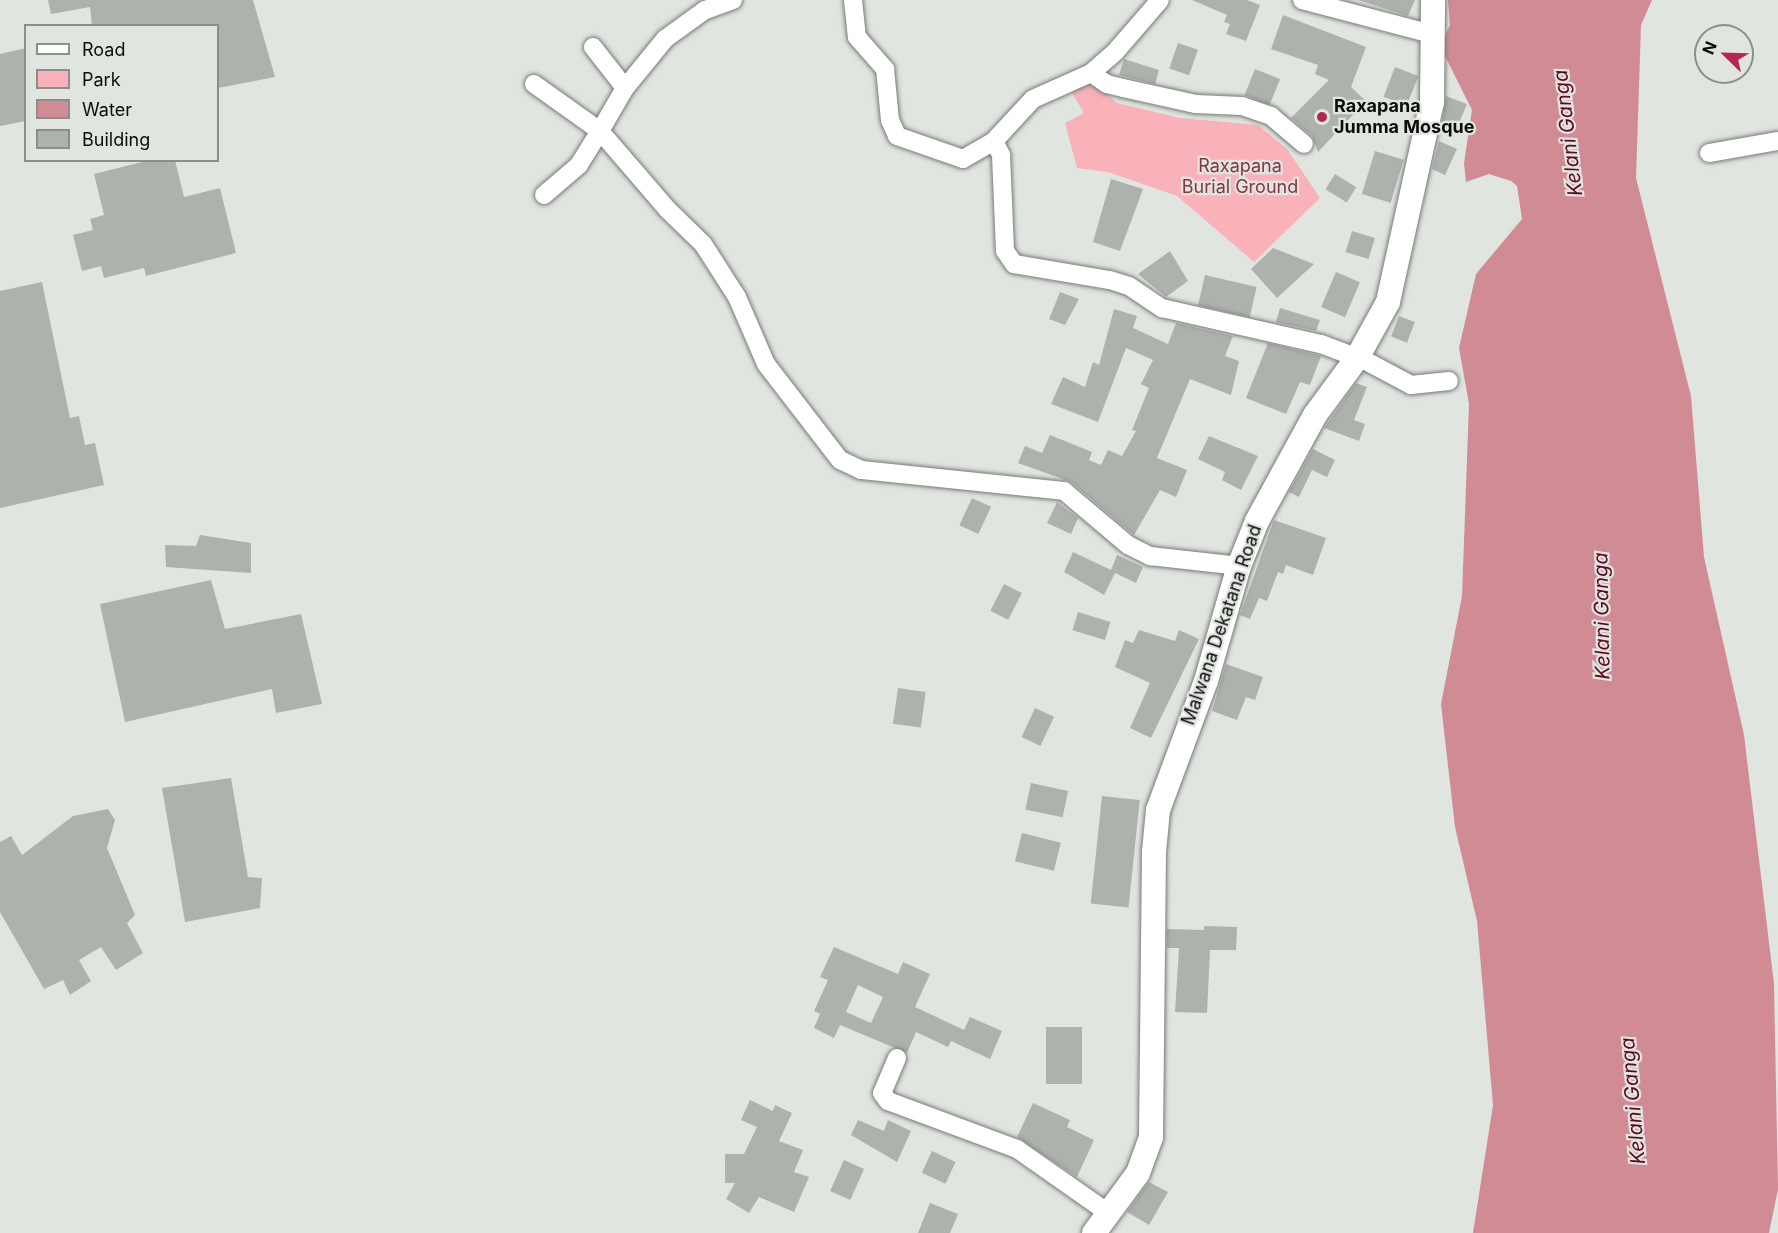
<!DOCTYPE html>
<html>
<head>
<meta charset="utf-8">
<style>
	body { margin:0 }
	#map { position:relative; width:1778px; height:1233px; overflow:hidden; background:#e1e5e0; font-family:Inter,sans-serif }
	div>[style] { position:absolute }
	.green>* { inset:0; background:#fab2ba }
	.water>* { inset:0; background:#d08b94 }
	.building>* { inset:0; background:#aeb2ad; transform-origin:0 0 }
	.roads { filter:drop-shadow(0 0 2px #777b77) drop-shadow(0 0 2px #777b77) }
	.street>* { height:18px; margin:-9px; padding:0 9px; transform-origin:9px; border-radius:9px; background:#fff }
	.secondary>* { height:24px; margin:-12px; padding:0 12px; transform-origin:12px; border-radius:12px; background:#fff }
	.dots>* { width:16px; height:16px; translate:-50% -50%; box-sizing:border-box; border:3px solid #e1e5e0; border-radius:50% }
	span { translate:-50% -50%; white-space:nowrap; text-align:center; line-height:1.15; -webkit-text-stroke:4.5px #e1e5e0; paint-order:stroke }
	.poi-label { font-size:18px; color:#0b0d0b; font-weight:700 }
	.left { translate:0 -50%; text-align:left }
	.park-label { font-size:18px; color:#873343 }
	.street-label { font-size:18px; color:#0b0d0b }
	.water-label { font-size:20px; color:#5d0921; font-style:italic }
	.legend { position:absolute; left:24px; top:24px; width:195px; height:138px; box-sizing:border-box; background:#e1e5e0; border:2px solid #8b8f8b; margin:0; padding:8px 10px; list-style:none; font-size:18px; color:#0b0d0b }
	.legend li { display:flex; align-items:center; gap:12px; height:30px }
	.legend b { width:30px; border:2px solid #8b8f8b }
	.north { position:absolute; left:1694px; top:24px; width:60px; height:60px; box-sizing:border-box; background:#e1e5e0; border:2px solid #8b8f8b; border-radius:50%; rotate:293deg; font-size:16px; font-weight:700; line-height:24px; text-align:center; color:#0b0d0b }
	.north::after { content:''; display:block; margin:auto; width:21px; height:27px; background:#b7264c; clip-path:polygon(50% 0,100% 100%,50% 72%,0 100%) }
</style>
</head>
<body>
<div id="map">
	<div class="green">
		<div style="clip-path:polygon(1094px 82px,1117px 103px,1180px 118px,1258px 125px,1287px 149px,1320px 198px,1254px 262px,1177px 196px,1108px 172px,1077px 168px,1065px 123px,1084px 113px,1071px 91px)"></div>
	</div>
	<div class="water">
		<div style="clip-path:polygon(1448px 0,1652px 0,1641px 25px,1636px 178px,1691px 396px,1704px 557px,1744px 735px,1774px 984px,1778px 1189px,1769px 1233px,1473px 1233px,1493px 1105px,1477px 921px,1455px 827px,1441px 704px,1462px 596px,1469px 404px,1459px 348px,1476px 274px,1522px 219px,1517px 186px,1511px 181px,1489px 174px,1466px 182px,1464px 163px,1472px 110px,1440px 46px,1450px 25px)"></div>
	</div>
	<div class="building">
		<div style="clip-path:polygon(48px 0,253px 0,275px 77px,218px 88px,218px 26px,92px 26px,90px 7px,51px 14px)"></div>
		<div style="clip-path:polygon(1192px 0,1247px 0,1260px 5px,1246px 41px,1226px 34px,1230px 24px,1224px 22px,1227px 15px)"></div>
		<div style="clip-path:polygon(1358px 0,1415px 0,1408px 16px)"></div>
		<div style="clip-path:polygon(1283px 15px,1366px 47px,1351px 87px,1366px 101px,1318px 152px,1312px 136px,1291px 118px,1329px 80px,1315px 74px,1318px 65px,1271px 49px)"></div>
		<div style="left:1178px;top:43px;width:21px;height:27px;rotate:19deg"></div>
		<div style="clip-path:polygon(26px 48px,26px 121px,0 126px,0 54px)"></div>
		<div style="clip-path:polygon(1124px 59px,1159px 70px,1155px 84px,1119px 75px)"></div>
		<div style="left:1395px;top:67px;width:25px;height:32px;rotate:21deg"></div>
		<div style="left:1255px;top:69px;width:27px;height:28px;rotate:22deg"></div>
		<div style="clip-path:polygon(1446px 96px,1467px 104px,1457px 128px,1442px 122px)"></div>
		<div style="clip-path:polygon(1439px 141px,1457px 149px,1445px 175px,1432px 169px)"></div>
		<div style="left:1375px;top:151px;width:30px;height:45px;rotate:17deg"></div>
		<div style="clip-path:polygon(150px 160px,175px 160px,184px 197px,220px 188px,236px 253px,146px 276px,144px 268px,104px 278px,101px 266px,82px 271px,73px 235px,93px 230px,90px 219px,104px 215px,94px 174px)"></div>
		<div style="left:1335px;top:174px;width:25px;height:18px;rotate:32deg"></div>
		<div style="clip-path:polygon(1111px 179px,1143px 189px,1120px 251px,1093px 242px)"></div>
		<div style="left:1352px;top:231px;width:24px;height:22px;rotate:17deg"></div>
		<div style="clip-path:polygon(1273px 248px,1314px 264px,1277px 298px,1251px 269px)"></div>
		<div style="clip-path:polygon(1170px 251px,1188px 281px,1166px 297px,1138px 274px)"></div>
		<div style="left:1336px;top:272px;width:26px;height:38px;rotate:23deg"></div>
		<div style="left:1205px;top:275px;width:53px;height:31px;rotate:13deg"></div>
		<div style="clip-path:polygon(42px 282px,70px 418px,79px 416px,85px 445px,95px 443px,104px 485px,0 508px,0 291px)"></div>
		<div style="clip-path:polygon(1060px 292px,1079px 299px,1065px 325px,1049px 319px)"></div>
		<div style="clip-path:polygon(1280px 308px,1320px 320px,1316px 331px,1276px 322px)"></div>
		<div style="clip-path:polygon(1114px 309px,1137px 316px,1133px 328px,1168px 344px,1176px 323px,1233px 336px,1225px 356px,1239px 361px,1231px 395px,1190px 379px,1157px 458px,1187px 470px,1176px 497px,1160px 490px,1134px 535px,1071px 482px,1018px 463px,1025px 446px,1042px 453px,1050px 435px,1092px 452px,1089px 460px,1101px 465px,1108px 450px,1122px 456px,1136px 431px,1132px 430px,1149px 388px,1141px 384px,1153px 360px,1126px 348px,1098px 422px,1051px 404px,1063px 377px,1085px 387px,1093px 362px,1099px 365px)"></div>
		<div style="left:1399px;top:316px;width:17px;height:22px;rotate:21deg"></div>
		<div style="clip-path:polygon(1268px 343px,1321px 356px,1310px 385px,1300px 382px,1286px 414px,1246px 398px)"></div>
		<div style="clip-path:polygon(1356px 383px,1367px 387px,1354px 420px,1365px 424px,1359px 441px,1324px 428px)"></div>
		<div style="clip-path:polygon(1209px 436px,1258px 456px,1241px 490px,1222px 480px,1225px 472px,1198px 459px)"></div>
		<div style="clip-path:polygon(1313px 449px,1335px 460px,1327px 477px,1312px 470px,1299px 497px,1289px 492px)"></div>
		<div style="left:972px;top:498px;width:21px;height:30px;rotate:25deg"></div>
		<div style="clip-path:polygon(1057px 502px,1078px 518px,1071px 534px,1047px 523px)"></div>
		<div style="clip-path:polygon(1274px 520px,1326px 538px,1313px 575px,1286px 565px,1283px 574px,1278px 572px,1267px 601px,1259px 598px,1250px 619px,1240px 615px)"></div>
		<div style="clip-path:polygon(200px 535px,251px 543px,251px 573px,166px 567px,165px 545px,196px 546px)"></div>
		<div style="clip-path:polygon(1073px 552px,1111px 570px,1117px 555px,1143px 567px,1136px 583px,1115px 573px,1104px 595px,1064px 572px)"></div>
		<div style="clip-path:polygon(211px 580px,225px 629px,301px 614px,322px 704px,276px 713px,272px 689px,125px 722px,100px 604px)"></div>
		<div style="left:1004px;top:584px;width:20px;height:30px;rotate:27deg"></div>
		<div style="left:1078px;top:612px;width:34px;height:19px;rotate:17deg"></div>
		<div style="clip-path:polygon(1139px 630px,1175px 641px,1179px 630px,1199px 639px,1151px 738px,1130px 728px,1150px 683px,1115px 667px,1125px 640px,1133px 643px)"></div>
		<div style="clip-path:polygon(1226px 664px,1263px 677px,1255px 700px,1246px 697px,1237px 720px,1212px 711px)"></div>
		<div style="left:898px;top:688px;width:28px;height:36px;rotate:8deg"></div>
		<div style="left:1035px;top:708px;width:21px;height:32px;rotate:25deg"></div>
		<div style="clip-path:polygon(231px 778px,248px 877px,262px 878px,260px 908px,185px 922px,162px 788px)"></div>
		<div style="left:1031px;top:783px;width:38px;height:27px;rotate:12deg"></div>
		<div style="left:1102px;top:796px;width:38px;height:108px;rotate:6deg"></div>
		<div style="clip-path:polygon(108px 809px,115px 820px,107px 848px,135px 915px,127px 923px,143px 953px,116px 970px,101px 947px,79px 960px,91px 981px,70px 995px,63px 980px,44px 989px,0 912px,0 842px,11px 836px,22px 855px,73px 816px)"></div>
		<div style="left:1022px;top:833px;width:40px;height:29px;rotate:14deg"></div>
		<div style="clip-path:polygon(1204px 926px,1237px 927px,1236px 950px,1210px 950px,1207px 1013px,1175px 1012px,1179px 948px,1167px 948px,1167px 929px,1204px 930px)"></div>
		<div style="clip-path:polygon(evenodd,834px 947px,898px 974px,903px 962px,930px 974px,915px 1007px,964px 1030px,970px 1017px,1002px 1031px,990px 1059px,951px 1041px,948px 1047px,916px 1032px,907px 1053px,840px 1025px,834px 1038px,814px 1028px,820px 1014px,814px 1011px,828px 980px,820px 977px,834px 947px,858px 985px,883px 997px,871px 1023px,846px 1012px,858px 985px)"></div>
		<div style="left:1082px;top:1027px;width:57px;height:36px;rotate:90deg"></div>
		<div style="clip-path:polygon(750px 1100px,773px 1111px,775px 1105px,792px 1113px,779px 1141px,803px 1150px,794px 1172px,809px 1177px,794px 1212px,759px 1197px,749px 1213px,726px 1199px,735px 1183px,725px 1183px,725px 1154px,744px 1154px,757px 1127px,741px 1120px)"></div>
		<div style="clip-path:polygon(1033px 1103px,1070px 1120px,1067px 1127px,1094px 1140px,1077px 1177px,1017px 1137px)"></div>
		<div style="clip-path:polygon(858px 1120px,884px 1131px,888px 1120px,911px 1131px,897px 1162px,851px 1135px)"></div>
		<div style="left:932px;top:1151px;width:26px;height:24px;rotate:25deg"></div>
		<div style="left:844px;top:1160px;width:22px;height:34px;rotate:24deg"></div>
		<div style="clip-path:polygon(1149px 1182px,1168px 1192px,1149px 1225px,1127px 1212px)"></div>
		<div style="clip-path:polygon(930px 1203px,958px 1214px,950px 1233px,918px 1233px)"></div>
	</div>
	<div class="roads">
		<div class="street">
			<div style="left:733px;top:0;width:30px;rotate:160deg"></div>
			<div style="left:705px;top:10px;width:49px;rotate:144.1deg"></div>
			<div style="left:665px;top:39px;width:63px;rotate:129.2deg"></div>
			<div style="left:625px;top:88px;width:50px;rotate:120.2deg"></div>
			<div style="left:600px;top:131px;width:103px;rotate:49.3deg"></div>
			<div style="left:667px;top:209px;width:50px;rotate:44.2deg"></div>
			<div style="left:703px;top:244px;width:63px;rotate:57.3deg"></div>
			<div style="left:737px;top:297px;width:73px;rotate:66.6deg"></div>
			<div style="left:766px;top:364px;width:121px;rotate:52.4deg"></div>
			<div style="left:840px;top:460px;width:23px;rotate:25deg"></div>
			<div style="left:861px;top:470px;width:204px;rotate:5.9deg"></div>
			<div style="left:1064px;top:491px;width:84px;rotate:40.2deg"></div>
			<div style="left:1128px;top:545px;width:25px;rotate:27deg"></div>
			<div style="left:1150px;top:556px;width:90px;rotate:6.4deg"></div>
			<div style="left:853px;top:0;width:37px;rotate:84deg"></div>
			<div style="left:857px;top:37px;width:43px;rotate:48.8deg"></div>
			<div style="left:885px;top:69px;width:51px;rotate:84.4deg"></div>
			<div style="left:890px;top:120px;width:17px;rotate:66deg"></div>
			<div style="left:897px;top:136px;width:70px;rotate:19.2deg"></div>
			<div style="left:963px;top:159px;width:36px;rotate:-30deg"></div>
			<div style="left:994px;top:141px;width:57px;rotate:-47.1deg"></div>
			<div style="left:1033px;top:99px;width:64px;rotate:-24.1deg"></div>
			<div style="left:1091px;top:73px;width:33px;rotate:-41deg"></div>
			<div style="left:1116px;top:51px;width:67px;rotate:-49.2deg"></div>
			<div style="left:1302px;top:0;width:134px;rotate:14.7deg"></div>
			<div style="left:593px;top:47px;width:52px;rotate:52deg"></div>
			<div style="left:1091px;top:73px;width:19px;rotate:35deg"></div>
			<div style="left:1107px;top:84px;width:16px;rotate:14deg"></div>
			<div style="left:1123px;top:88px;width:75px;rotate:12.4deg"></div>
			<div style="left:1196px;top:104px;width:46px;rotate:2.5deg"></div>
			<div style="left:1242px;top:106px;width:31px;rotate:19deg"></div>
			<div style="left:1271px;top:116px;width:43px;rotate:40.3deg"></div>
			<div style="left:534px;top:84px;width:81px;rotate:35.5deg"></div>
			<div style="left:600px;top:131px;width:40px;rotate:122deg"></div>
			<div style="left:579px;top:165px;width:46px;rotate:139.4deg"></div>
			<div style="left:994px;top:141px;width:16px;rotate:63deg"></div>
			<div style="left:1001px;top:155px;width:96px;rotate:87.6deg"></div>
			<div style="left:1005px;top:251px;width:16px;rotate:55deg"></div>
			<div style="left:1014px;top:264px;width:97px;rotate:9.5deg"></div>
			<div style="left:1110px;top:280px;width:20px;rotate:18deg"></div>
			<div style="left:1129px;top:286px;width:40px;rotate:34deg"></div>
			<div style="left:1162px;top:308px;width:163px;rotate:12.8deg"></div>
			<div style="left:1321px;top:344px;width:48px;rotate:20.7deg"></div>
			<div style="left:1366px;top:361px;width:51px;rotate:28.1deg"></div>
			<div style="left:1411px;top:385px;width:38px;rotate:-6deg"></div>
			<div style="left:1709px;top:153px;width:70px;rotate:-9.9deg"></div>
			<div style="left:897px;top:1058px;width:38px;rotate:113deg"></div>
			<div style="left:882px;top:1093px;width:10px;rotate:53deg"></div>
			<div style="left:888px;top:1101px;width:138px;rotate:20.4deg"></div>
			<div style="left:1017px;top:1149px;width:110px;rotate:35deg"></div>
		</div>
		<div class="secondary">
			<div style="left:1094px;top:1233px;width:74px;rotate:-53.7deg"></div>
			<div style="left:1138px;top:1173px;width:38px;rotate:-70deg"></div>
			<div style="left:1151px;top:1137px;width:285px;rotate:-89.4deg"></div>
			<div style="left:1154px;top:852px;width:42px;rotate:-84.6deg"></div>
			<div style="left:1158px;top:810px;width:138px;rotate:-69.6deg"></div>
			<div style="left:1206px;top:681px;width:120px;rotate:-74deg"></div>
			<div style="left:1239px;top:566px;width:48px;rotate:-68.2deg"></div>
			<div style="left:1257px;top:521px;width:121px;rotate:-61.3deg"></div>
			<div style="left:1315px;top:415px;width:71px;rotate:-53.6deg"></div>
			<div style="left:1357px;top:358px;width:64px;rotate:-61deg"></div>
			<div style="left:1388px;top:302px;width:205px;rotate:-77.6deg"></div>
			<div style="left:1432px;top:102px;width:102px;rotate:-89.4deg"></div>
		</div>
	</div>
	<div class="dots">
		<div style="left:1322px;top:117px;background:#b7264c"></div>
	</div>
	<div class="poi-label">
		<span class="left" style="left:1334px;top:117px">Raxapana<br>Jumma Mosque</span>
	</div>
	<div class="park-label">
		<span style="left:1240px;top:177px">Raxapana<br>Burial Ground</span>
	</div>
	<div class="street-label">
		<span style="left:1222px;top:625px;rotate:-71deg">Malwana Dekatana Road</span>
	</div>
	<div class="water-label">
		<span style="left:1568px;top:133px;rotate:-97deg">Kelani Ganga</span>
		<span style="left:1602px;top:616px;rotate:-91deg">Kelani Ganga</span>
		<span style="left:1633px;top:1101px;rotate:-95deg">Kelani Ganga</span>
	</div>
	<ul class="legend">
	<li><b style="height:8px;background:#fff"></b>Road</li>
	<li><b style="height:16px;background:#fab2ba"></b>Park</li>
	<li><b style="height:16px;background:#d08b94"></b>Water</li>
	<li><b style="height:16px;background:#aeb2ad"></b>Building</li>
	</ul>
	<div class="north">N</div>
</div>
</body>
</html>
